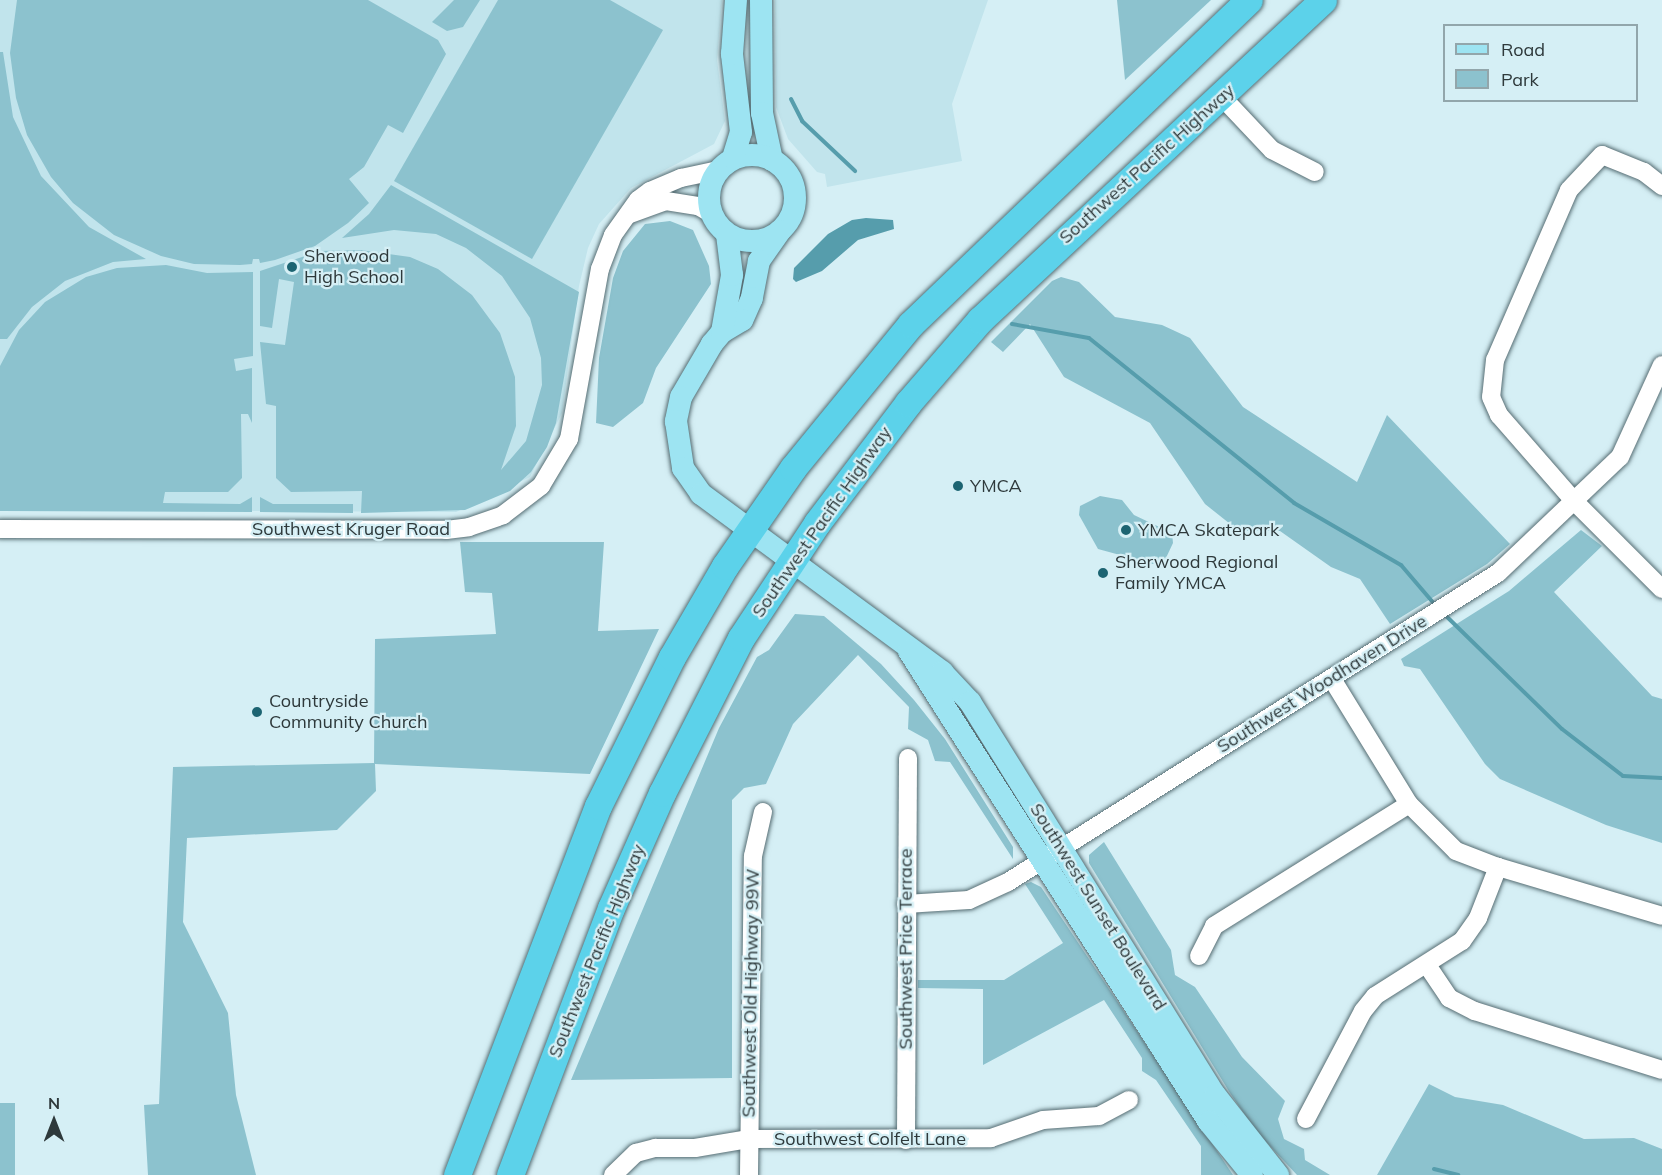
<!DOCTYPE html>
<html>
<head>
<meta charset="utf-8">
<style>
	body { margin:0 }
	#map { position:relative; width:1662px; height:1175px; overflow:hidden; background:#d5eff5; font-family:Mulish,sans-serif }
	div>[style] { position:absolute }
	.built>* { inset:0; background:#c1e4ec }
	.green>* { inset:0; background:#8cc2ce; transform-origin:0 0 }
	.water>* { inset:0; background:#569dac }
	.stream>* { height:4px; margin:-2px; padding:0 2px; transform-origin:2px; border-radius:2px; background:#569dac }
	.roads { filter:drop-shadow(0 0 2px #566d73) drop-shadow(0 0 2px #566d73) }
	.minor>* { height:18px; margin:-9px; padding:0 9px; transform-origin:9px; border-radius:9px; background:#fff }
	.major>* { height:22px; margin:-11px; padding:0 11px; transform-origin:11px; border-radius:11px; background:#9de4f2 }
	.major>.ring { margin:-11px; padding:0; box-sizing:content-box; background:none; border:22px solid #9de4f2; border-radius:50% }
	.highway>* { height:27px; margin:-13.5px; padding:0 13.5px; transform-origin:13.5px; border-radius:13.5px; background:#5cd2ea }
	.dots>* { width:16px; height:16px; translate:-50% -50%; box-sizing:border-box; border:3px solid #d5eff5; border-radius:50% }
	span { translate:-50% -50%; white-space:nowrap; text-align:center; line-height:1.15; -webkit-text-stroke:4.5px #d5eff5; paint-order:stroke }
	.street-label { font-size:18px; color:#2e393b }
	.poi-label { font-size:18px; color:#2e393b }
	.left { translate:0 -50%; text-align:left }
	.legend { position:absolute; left:1443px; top:24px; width:195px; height:78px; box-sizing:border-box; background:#d5eff5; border:2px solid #92a6ab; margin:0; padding:8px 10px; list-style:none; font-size:18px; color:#2e393b }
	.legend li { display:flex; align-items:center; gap:12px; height:30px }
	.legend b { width:30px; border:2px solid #92a6ab }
	.north { position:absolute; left:24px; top:1091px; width:60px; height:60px; -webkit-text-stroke:4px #d5eff5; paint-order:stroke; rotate:0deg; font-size:16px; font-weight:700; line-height:24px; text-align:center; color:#2e393b }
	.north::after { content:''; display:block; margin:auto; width:21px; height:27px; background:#2e393b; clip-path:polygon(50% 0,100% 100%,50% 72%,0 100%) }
</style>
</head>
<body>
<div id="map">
	<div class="built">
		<div style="clip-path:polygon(0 0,722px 0,717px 60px,725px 121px,714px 144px,631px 188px,599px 224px,588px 248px,579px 286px,562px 413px,530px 477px,456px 512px,0 510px)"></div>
		<div style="clip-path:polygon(775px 0,988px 0,952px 104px,962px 161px,827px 187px,825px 174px,817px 172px,788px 139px,776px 107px)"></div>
	</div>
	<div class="green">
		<div style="clip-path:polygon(17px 0,368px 0,438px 40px,446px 54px,403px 133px,388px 125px,364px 167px,349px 179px,369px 203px,348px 223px,315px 246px,275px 260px,260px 263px,259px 259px,253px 259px,252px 264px,240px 265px,194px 264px,161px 256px,114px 235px,73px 203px,51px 177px,27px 135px,16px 98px,10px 53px)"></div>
		<div style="clip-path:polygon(454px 0,480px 0,463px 27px,447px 31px,432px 22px)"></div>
		<div style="clip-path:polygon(498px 0,610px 0,663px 30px,532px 259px,394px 181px)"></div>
		<div style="clip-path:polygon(1117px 0,1211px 0,1125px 80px)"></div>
		<div style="clip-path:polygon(0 52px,3px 52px,13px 117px,41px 176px,89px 227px,146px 259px,113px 262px,65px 281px,32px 307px,7px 339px,0 339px)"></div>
		<div style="clip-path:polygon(391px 185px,579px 292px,556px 423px,547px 447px,531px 472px,510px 491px,465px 510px,361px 513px,362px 491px,291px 492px,276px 478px,276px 406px,266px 404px,260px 342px,285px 345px,294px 282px,279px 279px,272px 328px,260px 326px,260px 271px,320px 251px,360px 250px,410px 257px,438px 269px,472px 295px,500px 333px,515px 377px,516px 426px,501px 470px,526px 441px,542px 385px,541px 358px,530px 318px,502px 276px,466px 248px,436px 234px,394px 230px,342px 238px,369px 214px)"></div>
		<div style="clip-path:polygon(670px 221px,693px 230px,709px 266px,711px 284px,656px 368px,643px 403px,613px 427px,596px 423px,599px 358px,613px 278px,623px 251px,645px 224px)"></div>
		<div style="clip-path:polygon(166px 265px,207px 273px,253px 272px,253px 356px,234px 359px,236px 371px,252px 368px,252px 423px,248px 414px,241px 414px,242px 478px,228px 492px,165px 492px,163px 503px,240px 504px,252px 497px,252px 512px,0 511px,0 366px,19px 330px,45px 302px,86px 277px,117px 268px)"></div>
		<div style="clip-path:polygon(1061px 277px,1079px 282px,1115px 317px,1162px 325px,1190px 338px,1243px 407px,1357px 482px,1387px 415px,1510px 544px,1487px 564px,1390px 624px,1360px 579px,1331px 567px,1280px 531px,1239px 531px,1205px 504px,1150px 423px,1064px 377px,1030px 324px,1003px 352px,991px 342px,1052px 281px)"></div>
		<div style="clip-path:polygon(1100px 496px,1122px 500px,1134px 515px,1172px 533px,1173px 543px,1165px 560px,1153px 564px,1098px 549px,1079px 515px,1080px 506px)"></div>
		<div style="clip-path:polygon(260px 497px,273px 504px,353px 504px,353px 513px,260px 512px)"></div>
		<div style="clip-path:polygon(1581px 530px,1602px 546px,1554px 592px,1652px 696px,1662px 699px,1662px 843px,1606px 825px,1500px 779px,1485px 764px,1420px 669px,1404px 666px,1401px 659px,1509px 591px)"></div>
		<div style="clip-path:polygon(460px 542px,604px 542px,598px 631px,659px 629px,590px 774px,375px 764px,376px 791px,337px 830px,187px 838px,183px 922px,228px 1013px,236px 1095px,256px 1175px,148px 1175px,144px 1105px,159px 1104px,173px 767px,374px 763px,375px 639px,496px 634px,492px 593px,465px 592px)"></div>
		<div style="clip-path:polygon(795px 614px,824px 616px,881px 664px,914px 700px,945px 739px,1013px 847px,1013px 859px,950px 762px,935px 761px,928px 740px,908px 729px,909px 707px,858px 655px,793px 724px,766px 784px,744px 788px,732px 800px,732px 1078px,571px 1080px,719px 728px,757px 657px,769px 650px)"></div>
		<div style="clip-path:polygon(1104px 842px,1171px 950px,1175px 975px,1195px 987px,1242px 1057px,1285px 1101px,1278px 1119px,1284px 1139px,1304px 1149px,1305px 1160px,1330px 1175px,1297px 1175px,1256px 1131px,1230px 1093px,1089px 863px,1089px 855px)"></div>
		<div style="clip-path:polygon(1031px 882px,1041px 887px,1233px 1175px,1201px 1175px,1201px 1146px,1156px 1080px,1142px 1071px,1142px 1058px,1104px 1000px,983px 1065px,983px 989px,918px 988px,918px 980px,1004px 980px,1063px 943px,1025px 884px)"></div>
		<div style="clip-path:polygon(1429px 1084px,1455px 1097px,1503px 1105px,1584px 1139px,1634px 1138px,1662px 1149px,1662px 1175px,1377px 1175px)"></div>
		<div style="left:0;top:1103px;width:15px;height:72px"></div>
	</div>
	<div class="water">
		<div style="clip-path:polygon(866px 218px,893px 220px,894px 229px,858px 240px,822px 271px,796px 282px,793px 279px,794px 268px,828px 234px,852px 220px)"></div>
	</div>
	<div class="stream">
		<div style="left:791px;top:99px;width:25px;rotate:63deg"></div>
		<div style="left:802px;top:121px;width:73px;rotate:43.3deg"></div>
		<div style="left:1012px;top:324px;width:78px;rotate:10.3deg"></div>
		<div style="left:1089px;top:338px;width:263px;rotate:38.8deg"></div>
		<div style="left:1294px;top:503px;width:124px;rotate:30.1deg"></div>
		<div style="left:1401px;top:565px;width:54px;rotate:49.5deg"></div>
		<div style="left:1443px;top:613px;width:166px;rotate:44.3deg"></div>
		<div style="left:1562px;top:729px;width:77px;rotate:37.6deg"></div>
		<div style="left:1623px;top:776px;width:39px;rotate:3deg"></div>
		<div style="left:1434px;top:1169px;width:25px;rotate:14deg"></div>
	</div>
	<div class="roads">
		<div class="minor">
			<div style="left:1222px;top:97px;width:73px;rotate:46.7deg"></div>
			<div style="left:1272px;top:150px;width:48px;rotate:27.1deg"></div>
			<div style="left:1662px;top:186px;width:23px;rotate:-142deg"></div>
			<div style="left:1644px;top:172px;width:45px;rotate:-158deg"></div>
			<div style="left:1602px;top:155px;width:48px;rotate:133.3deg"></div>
			<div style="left:1569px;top:190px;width:185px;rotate:113.5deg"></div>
			<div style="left:1495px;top:360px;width:37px;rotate:96deg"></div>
			<div style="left:1491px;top:397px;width:20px;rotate:66deg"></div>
			<div style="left:1499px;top:415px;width:116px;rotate:48.9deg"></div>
			<div style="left:1575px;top:502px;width:123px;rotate:45deg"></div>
			<div style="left:630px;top:214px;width:38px;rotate:-20deg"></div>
			<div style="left:666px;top:201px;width:32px;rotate:9deg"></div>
			<div style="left:698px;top:206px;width:14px;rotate:30deg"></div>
			<div style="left:0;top:529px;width:446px;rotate:0.1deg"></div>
			<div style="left:446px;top:530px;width:23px;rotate:-7deg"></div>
			<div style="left:469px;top:527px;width:36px;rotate:-19deg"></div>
			<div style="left:503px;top:515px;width:48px;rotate:-37.3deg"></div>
			<div style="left:541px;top:486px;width:55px;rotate:-59.2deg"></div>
			<div style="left:569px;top:439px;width:173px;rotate:-79.7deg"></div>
			<div style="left:600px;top:269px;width:36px;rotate:-69deg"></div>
			<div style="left:613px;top:235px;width:43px;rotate:-54.5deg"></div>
			<div style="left:638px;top:200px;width:15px;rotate:-37deg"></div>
			<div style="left:650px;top:191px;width:34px;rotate:-23deg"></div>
			<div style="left:681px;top:178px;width:38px;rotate:-12deg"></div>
			<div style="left:1332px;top:679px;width:147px;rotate:58.4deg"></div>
			<div style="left:1409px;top:804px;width:66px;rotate:45deg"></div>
			<div style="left:1456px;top:851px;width:45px;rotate:20.9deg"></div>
			<div style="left:1498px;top:867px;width:171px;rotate:16.6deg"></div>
			<div style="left:906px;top:904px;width:63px;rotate:-3.6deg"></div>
			<div style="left:969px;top:900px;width:43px;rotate:-24.8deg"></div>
			<div style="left:1008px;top:882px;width:579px;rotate:-32.24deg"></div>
			<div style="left:1498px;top:573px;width:168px;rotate:-43.6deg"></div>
			<div style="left:1620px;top:457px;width:101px;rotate:-65.5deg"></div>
			<div style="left:1199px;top:956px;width:34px;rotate:-63deg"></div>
			<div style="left:1214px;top:926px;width:230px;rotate:-32deg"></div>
			<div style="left:1427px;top:965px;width:40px;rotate:56deg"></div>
			<div style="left:1449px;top:998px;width:29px;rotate:27deg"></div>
			<div style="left:1475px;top:1011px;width:196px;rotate:17.5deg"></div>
			<div style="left:1306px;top:1119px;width:122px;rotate:-62.2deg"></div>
			<div style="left:1363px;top:1011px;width:19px;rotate:-51deg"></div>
			<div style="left:1375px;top:996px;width:103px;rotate:-32.3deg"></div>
			<div style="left:1462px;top:941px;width:28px;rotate:-55deg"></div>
			<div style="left:1478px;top:918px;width:55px;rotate:-68.6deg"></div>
			<div style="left:906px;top:1140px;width:382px;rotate:-89.7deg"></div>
			<div style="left:613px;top:1175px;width:32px;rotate:-44deg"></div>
			<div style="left:636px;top:1153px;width:20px;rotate:-15deg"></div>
			<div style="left:655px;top:1148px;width:40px"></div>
			<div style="left:695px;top:1148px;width:55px;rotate:-9.5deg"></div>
			<div style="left:749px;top:1139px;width:242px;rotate:-0.2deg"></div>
			<div style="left:991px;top:1138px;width:55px;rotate:-19.1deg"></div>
			<div style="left:1043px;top:1120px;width:56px;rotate:-4.1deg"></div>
			<div style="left:1099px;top:1116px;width:34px;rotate:-28deg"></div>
			<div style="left:749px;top:1175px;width:319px;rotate:-89.3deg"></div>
			<div style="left:753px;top:856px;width:45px;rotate:-77.2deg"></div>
		</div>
		<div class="major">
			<div style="left:761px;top:0;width:113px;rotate:89.5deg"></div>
			<div style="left:762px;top:113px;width:48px;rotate:78deg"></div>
			<div class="ring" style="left:709px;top:155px;width:64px;height:64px"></div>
			<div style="left:733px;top:158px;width:27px;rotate:-73deg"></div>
			<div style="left:741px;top:132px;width:79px;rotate:-96.6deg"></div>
			<div style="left:732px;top:54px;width:54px;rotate:-85.8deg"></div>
			<div style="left:780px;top:231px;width:37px;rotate:125deg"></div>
			<div style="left:759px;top:261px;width:38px;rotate:101deg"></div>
			<div style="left:752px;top:298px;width:24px;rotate:114deg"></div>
			<div style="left:742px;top:320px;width:23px;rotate:149deg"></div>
			<div style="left:722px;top:332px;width:16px;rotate:130deg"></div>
			<div style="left:712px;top:344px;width:61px;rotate:120.3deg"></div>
			<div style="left:681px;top:397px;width:25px;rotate:102deg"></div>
			<div style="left:676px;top:421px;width:48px;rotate:81.5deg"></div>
			<div style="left:683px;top:468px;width:32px;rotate:55deg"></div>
			<div style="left:701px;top:494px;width:300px;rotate:36.4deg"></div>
			<div style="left:942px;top:672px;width:41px;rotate:47deg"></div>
			<div style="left:970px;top:702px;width:463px;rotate:58.1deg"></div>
			<div style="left:1215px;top:1095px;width:102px;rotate:51.8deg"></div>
			<div style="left:722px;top:332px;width:58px;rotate:-80deg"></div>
			<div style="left:732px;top:275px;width:41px;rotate:-97deg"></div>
			<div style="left:909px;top:651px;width:558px;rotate:57.51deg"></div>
			<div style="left:1209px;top:1122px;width:68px;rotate:50.9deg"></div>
		</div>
		<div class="highway">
			<div style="left:457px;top:1175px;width:395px;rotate:-69.1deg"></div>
			<div style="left:598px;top:806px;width:166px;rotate:-63.6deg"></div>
			<div style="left:672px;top:657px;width:105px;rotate:-59.8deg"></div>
			<div style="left:725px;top:566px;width:119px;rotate:-55.2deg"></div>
			<div style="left:793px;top:468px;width:186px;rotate:-50.7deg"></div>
			<div style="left:911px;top:324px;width:468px;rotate:-43.8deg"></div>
			<div style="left:510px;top:1175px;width:285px;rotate:-69.3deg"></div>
			<div style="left:611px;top:908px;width:126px;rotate:-66.1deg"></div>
			<div style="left:662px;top:793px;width:174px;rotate:-63deg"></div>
			<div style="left:741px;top:638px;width:138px;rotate:-56.5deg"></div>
			<div style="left:817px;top:523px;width:151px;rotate:-52.8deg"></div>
			<div style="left:908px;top:403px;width:110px;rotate:-49.1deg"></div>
			<div style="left:980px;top:320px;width:469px;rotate:-43deg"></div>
		</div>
	</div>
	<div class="dots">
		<div style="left:292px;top:267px;background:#1c6472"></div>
		<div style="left:958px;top:486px;background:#1c6472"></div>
		<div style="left:1126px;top:530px;background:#1c6472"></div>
		<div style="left:1103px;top:573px;background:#1c6472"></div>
		<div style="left:257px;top:712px;background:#1c6472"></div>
	</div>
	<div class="street-label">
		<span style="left:1147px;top:164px;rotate:-42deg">Southwest Pacific Highway</span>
		<span style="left:822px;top:522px;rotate:-55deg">Southwest Pacific Highway</span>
		<span style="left:351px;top:529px">Southwest Kruger Road</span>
		<span style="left:1322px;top:684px;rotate:-32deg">Southwest Woodhaven Drive</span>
		<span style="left:1098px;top:907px;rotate:58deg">Southwest Sunset Boulevard</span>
		<span style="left:906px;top:949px;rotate:-90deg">Southwest Price Terrace</span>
		<span style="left:597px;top:951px;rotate:-68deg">Southwest Pacific Highway</span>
		<span style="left:751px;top:993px;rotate:-89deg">Southwest Old Highway 99W</span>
		<span style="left:870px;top:1139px">Southwest Colfelt Lane</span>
	</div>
	<div class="poi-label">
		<span class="left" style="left:304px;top:267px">Sherwood<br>High School</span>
		<span class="left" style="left:970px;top:486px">YMCA</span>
		<span class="left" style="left:1138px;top:530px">YMCA Skatepark</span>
		<span class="left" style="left:1115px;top:573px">Sherwood Regional<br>Family YMCA</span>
		<span class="left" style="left:269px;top:712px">Countryside<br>Community Church</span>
	</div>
	<ul class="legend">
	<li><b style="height:8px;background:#9de4f2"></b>Road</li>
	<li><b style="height:16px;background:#8cc2ce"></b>Park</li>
	</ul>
	<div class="north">N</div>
</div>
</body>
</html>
